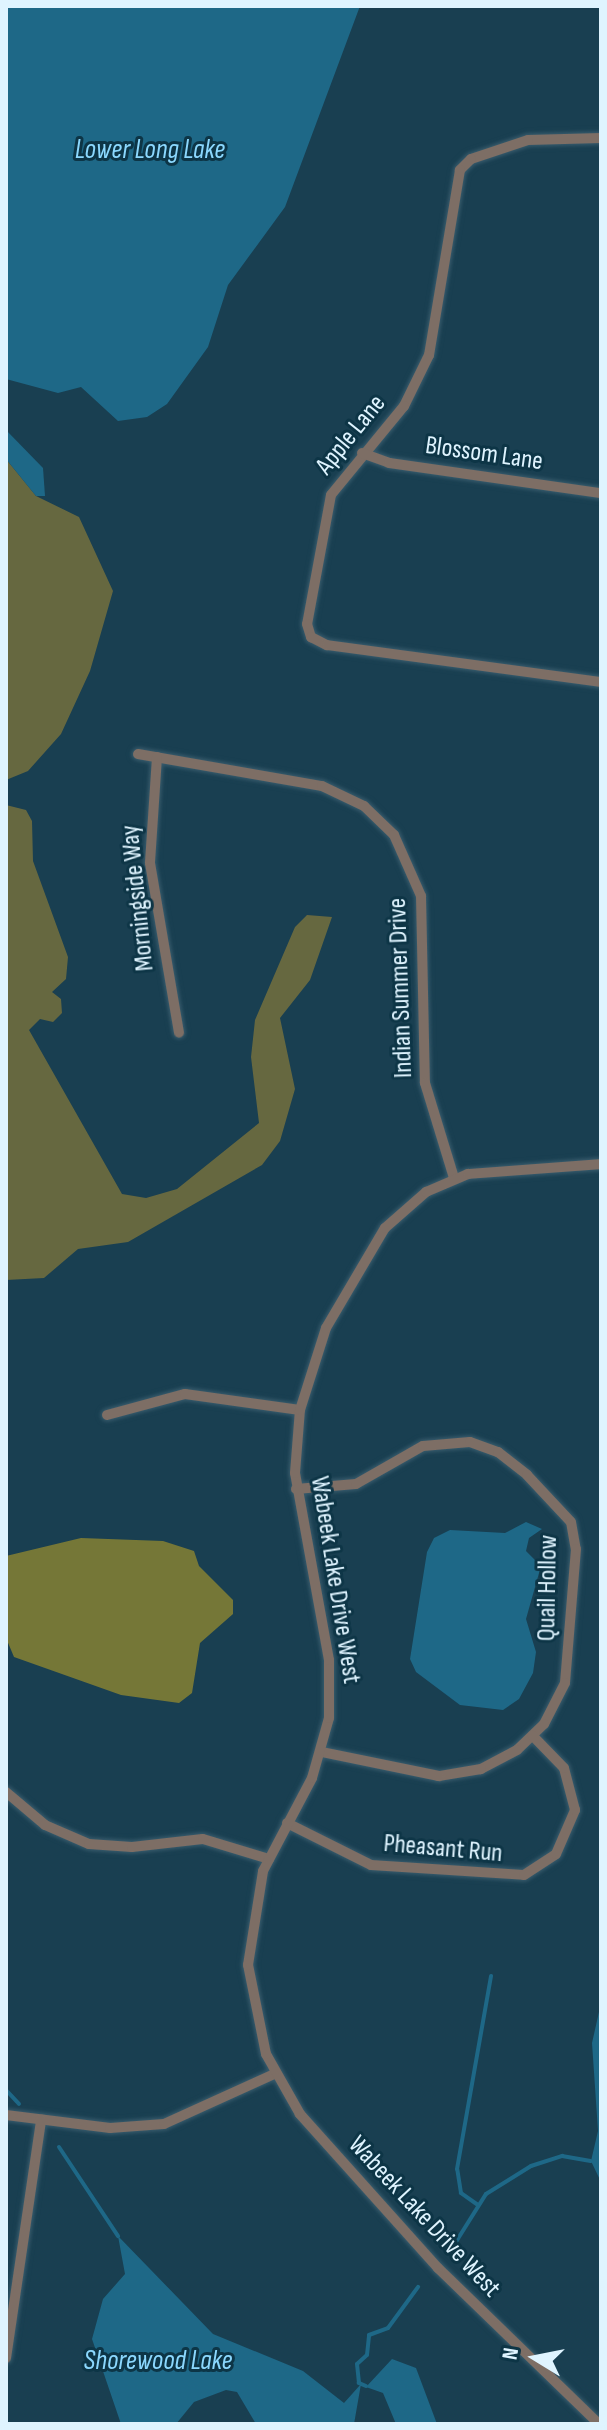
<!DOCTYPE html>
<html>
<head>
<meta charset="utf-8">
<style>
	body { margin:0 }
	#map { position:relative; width:607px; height:2430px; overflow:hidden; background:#193f51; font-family:"Sofia Sans Condensed",sans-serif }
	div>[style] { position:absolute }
	.green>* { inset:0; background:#666840 }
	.forest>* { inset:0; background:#757737 }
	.water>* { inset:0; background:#1e6887 }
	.stream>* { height:4px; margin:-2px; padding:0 2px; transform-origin:2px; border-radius:2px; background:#1e6887 }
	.roads { filter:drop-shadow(0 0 2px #395c6d) drop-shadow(0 0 2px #395c6d) }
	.street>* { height:10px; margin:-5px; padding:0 5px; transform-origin:5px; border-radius:5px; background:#7d6e65 }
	span { translate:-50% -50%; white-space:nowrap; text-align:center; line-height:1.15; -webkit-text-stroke:6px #0d3546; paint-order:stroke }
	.street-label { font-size:26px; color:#dff4ff }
	.water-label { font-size:28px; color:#8bd8fe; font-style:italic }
	.frame { position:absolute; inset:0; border:8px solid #dff4ff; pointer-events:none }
	.north { position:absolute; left:495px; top:2318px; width:80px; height:80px; -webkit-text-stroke:6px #0d3546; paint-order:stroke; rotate:280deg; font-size:22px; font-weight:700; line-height:32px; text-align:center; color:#dff4ff }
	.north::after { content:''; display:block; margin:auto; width:28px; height:36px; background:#dff4ff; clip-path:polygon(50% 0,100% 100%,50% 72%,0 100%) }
</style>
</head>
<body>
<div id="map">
	<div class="green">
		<div style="clip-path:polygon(6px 459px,36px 496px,79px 517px,113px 591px,90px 671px,61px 734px,28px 771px,6px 780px)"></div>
		<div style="clip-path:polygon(6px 805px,26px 810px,32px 821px,33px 861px,68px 957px,66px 979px,52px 992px,61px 999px,62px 1013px,53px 1022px,40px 1019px,29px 1030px,122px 1194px,146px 1198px,177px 1189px,259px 1123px,251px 1057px,255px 1020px,295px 927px,307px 915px,332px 917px,310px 980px,280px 1018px,295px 1089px,280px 1141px,262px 1165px,128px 1242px,78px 1249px,44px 1278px,6px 1280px)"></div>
	</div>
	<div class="forest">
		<div style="clip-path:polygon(81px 1538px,163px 1541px,194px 1551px,199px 1566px,233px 1600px,233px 1614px,200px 1643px,192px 1693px,179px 1703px,121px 1695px,14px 1657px,6px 1638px,6px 1556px)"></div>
	</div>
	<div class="water">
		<div style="clip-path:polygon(6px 6px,360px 6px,285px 207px,228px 285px,208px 347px,167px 404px,147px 417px,118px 421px,81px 387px,58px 393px,6px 379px)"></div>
		<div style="clip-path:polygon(6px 430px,43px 468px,45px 496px,36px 496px,6px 459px)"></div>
		<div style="clip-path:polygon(526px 1522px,542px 1529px,529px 1538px,526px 1551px,541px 1566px,526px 1619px,536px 1652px,533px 1673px,519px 1699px,503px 1710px,460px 1705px,416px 1672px,410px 1659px,427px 1552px,434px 1538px,450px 1530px,505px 1533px)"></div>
		<div style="clip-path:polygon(601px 2003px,601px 2182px,591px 2161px,598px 2131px,592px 2043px)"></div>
		<div style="clip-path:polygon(118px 2236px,213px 2334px,303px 2371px,344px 2403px,361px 2384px,354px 2424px,256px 2424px,237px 2392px,226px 2390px,194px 2402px,176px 2424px,121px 2424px,92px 2339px,103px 2299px,125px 2274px)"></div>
		<div style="clip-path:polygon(392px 2359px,416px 2368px,437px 2424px,396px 2424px,383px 2393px,366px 2387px)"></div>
	</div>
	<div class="stream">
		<div style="left:6px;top:2090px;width:19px;rotate:47deg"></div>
		<div style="left:59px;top:2147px;width:107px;rotate:56.5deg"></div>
		<div style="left:478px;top:2205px;width:21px;rotate:-145deg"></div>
		<div style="left:461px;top:2193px;width:24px;rotate:-99deg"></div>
		<div style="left:457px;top:2169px;width:196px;rotate:-80deg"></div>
		<div style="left:454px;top:2245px;width:60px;rotate:-57.9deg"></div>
		<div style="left:486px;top:2194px;width:53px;rotate:-31.9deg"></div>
		<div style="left:531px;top:2166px;width:33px;rotate:-18deg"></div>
		<div style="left:562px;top:2156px;width:29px;rotate:10deg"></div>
		<div style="left:366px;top:2386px;width:8px;rotate:-157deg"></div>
		<div style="left:359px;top:2383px;width:19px;rotate:-96deg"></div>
		<div style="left:357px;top:2364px;width:13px;rotate:-42deg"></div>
		<div style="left:367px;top:2355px;width:20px;rotate:-84deg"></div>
		<div style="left:369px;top:2335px;width:20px;rotate:-20deg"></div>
		<div style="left:388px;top:2328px;width:51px;rotate:-53.8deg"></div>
	</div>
	<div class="roads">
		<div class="street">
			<div style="left:601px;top:138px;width:73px;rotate:178.4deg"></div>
			<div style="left:528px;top:140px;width:60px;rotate:161.6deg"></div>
			<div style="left:471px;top:159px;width:16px;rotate:135deg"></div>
			<div style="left:460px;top:170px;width:188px;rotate:99.5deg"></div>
			<div style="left:429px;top:355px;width:57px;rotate:116.1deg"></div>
			<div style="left:404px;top:406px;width:115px;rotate:129.4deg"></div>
			<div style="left:331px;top:495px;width:131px;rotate:100.5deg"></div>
			<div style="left:307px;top:624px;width:14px;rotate:73deg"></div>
			<div style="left:311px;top:637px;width:18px;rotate:27deg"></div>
			<div style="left:327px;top:645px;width:276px;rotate:7.7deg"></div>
			<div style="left:362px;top:453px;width:29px;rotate:20deg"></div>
			<div style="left:389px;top:463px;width:214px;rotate:8.1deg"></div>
			<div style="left:138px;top:754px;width:187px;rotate:9.9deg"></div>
			<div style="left:322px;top:786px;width:47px;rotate:25.5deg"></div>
			<div style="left:364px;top:806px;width:42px;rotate:44deg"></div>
			<div style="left:394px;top:835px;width:67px;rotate:66.1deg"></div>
			<div style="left:421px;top:896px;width:187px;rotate:88.8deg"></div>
			<div style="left:425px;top:1083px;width:99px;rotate:73deg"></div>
			<div style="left:157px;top:757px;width:106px;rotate:93.8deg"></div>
			<div style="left:150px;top:863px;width:172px;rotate:80.3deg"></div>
			<div style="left:107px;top:1415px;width:81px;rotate:-15.1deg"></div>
			<div style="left:185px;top:1394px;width:116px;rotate:7.9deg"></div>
			<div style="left:296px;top:1489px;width:60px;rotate:-4.8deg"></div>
			<div style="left:356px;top:1484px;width:77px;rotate:-29.6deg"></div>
			<div style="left:423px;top:1446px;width:47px;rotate:-4.9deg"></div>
			<div style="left:470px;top:1442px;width:30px;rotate:20deg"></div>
			<div style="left:498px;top:1452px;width:37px;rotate:38deg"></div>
			<div style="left:527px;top:1475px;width:64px;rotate:46.9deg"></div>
			<div style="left:571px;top:1522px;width:27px;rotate:80deg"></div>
			<div style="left:576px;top:1549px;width:134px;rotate:94.7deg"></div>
			<div style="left:565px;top:1683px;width:46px;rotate:117.1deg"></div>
			<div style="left:544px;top:1724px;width:37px;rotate:136deg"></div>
			<div style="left:517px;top:1750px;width:41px;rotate:152.2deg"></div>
			<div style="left:481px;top:1769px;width:43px;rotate:170.5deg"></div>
			<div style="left:439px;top:1776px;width:119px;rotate:-168.4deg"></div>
			<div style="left:6px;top:1792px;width:51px;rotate:40.2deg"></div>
			<div style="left:45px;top:1825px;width:48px;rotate:23.4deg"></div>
			<div style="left:89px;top:1844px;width:43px;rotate:4deg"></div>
			<div style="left:132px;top:1847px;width:71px;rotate:-6.4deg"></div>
			<div style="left:203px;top:1839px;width:69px;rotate:16.9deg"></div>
			<div style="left:287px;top:1823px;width:94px;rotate:26.6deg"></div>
			<div style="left:371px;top:1865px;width:153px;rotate:3.7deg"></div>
			<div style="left:524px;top:1875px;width:38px;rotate:-33deg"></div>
			<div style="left:556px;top:1854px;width:48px;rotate:-66.6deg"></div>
			<div style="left:575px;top:1810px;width:43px;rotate:-104.7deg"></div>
			<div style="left:564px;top:1768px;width:45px;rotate:-134.1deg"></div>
			<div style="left:6px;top:2115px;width:105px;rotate:7.1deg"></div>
			<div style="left:110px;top:2128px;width:54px;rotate:-4.2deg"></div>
			<div style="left:164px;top:2124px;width:121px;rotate:-24.4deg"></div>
			<div style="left:6px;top:2358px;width:241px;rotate:-81.6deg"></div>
			<div style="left:599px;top:2424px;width:224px;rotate:-135.9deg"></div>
			<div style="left:438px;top:2268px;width:207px;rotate:-131.9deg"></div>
			<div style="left:300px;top:2114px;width:69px;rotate:-119.5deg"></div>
			<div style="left:266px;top:2054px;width:91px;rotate:-101.4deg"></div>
			<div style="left:248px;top:1965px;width:95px;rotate:-80.9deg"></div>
			<div style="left:263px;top:1871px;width:105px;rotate:-62.2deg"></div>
			<div style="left:312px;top:1778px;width:62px;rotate:-74.2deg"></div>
			<div style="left:329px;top:1718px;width:58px;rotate:-90deg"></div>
			<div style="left:329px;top:1660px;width:190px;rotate:-100.3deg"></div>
			<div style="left:295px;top:1473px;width:63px;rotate:-85.5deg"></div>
			<div style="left:300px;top:1410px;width:86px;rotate:-72.4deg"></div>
			<div style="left:326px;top:1328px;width:116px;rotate:-59.5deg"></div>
			<div style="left:385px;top:1228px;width:55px;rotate:-41.3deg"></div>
			<div style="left:426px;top:1192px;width:46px;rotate:-23.2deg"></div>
			<div style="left:468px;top:1174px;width:133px;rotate:-4.3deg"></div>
		</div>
	</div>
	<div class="street-label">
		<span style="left:351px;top:435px;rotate:-51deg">Apple Lane</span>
		<span style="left:484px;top:454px;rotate:8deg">Blossom Lane</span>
		<span style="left:138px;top:898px;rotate:-96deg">Morningside Way</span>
		<span style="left:401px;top:988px;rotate:-92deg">Indian Summer Drive</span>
		<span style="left:335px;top:1580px;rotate:81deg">Wabeek Lake Drive West</span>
		<span style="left:548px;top:1588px;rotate:-89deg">Quail Hollow</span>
		<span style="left:443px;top:1849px;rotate:5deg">Pheasant Run</span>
		<span style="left:424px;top:2217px;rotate:47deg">Wabeek Lake Drive West</span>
	</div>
	<div class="water-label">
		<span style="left:150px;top:150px">Lower Long Lake</span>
		<span style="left:158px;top:2361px">Shorewood Lake</span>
	</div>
	<div class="frame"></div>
	<div class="north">N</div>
</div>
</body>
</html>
